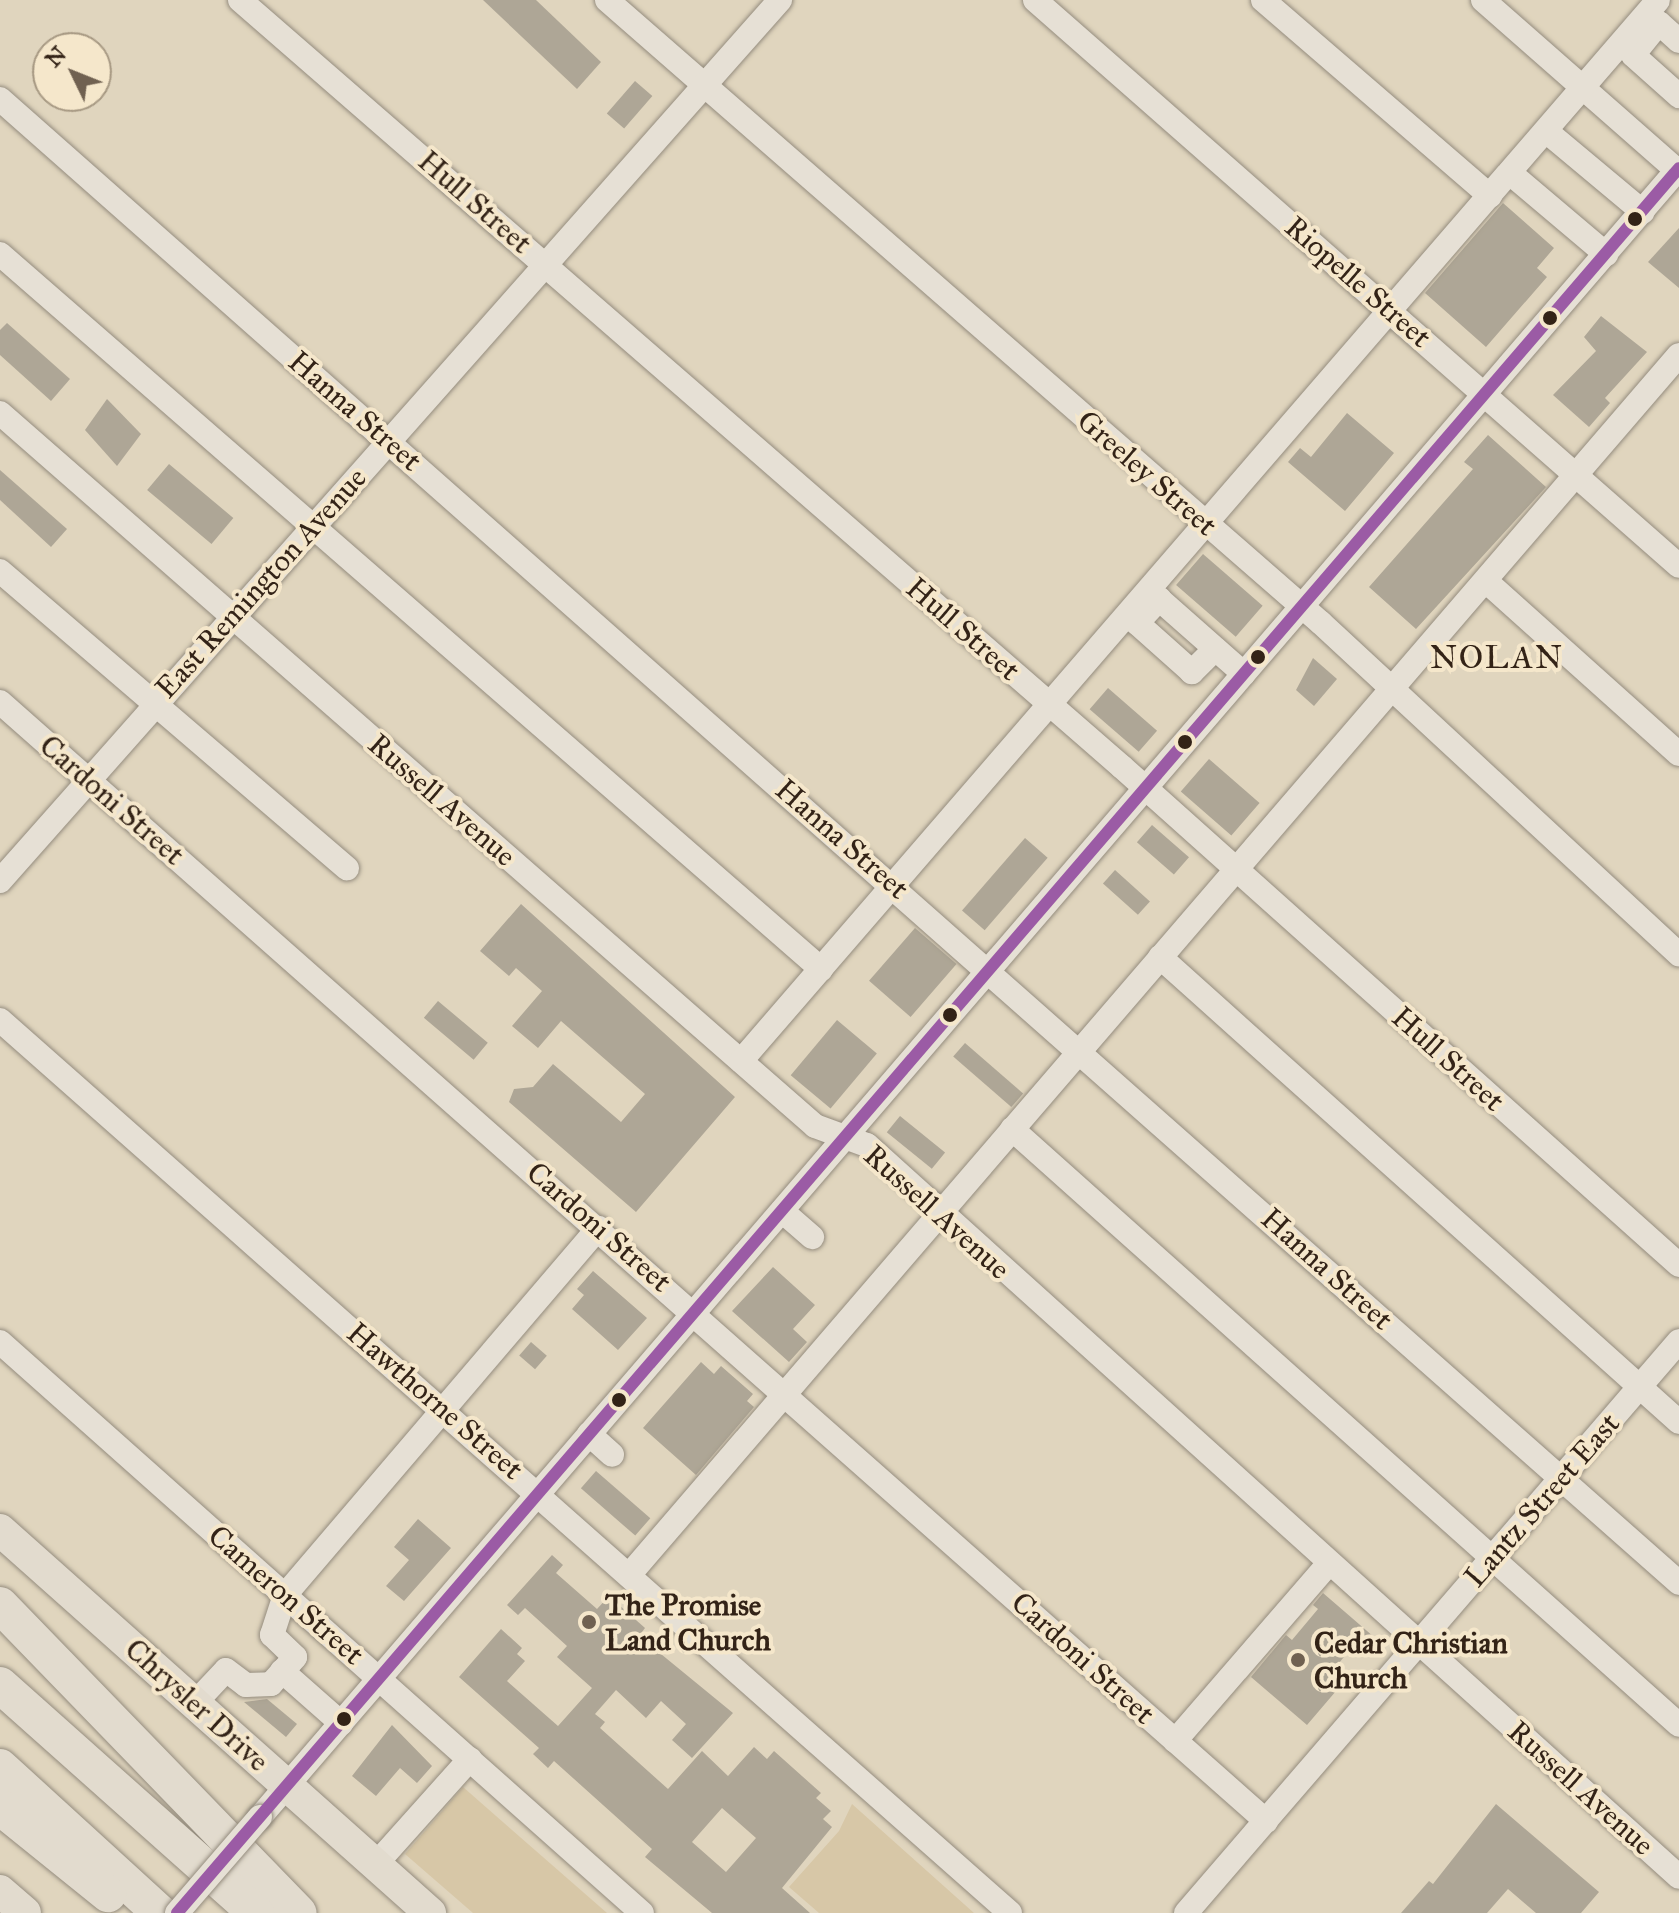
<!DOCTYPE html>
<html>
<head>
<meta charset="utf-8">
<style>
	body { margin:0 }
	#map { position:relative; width:1679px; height:1913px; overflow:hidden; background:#e0d5be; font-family:"IM FELL Great Primer",serif }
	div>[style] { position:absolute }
	.green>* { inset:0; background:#d7c7a7 }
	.building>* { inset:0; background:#aea696; transform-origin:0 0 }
	.roads { filter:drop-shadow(0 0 2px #948c7e) drop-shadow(0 0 2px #948c7e) }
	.minor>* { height:24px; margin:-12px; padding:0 12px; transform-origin:12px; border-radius:12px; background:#e6e0d5 }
	.major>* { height:32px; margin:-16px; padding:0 16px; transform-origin:16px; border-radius:16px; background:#e2dbce }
	.highway>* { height:36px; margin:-18px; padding:0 18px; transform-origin:18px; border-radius:18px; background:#e2dbce }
	.bridges { filter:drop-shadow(0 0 2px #948c7e) drop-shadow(0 0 2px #948c7e) }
	.minor-bridge>* { height:24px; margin:-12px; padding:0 12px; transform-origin:12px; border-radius:12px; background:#e6e0d5 }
	.bus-1>* { height:12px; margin:-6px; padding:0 6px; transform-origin:6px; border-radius:6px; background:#9b5ba5 }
	.dots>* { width:22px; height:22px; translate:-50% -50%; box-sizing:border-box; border:4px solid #f5e7cb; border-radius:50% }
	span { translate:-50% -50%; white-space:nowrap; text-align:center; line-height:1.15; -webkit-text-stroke:8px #f5e7cb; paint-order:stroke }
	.street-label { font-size:30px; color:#332317 }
	.poi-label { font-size:30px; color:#332317; font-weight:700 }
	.left { translate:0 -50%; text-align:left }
	.neighbourhood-label { font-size:32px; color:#332317; letter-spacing:2px }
	.north { position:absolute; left:32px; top:32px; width:80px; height:80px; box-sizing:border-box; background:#f5e7cb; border:2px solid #a79983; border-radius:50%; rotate:313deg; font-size:22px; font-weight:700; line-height:32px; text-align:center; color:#332317 }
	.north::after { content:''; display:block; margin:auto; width:28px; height:36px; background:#706151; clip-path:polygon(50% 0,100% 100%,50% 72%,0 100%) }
</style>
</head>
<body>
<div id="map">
	<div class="green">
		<div style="clip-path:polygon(463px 1787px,607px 1913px,473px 1913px,405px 1854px)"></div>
		<div style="clip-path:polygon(852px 1804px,974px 1913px,819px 1913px,789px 1887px,839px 1831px)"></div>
	</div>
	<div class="building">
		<div style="clip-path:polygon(483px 0,536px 0,601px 62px,577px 89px)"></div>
		<div style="left:635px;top:81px;width:23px;height:43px;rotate:41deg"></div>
		<div style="clip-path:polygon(1503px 203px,1554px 248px,1537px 268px,1547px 277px,1486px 347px,1425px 293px)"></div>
		<div style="clip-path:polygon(1679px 228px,1679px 288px,1648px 262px)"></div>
		<div style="clip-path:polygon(1601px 316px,1647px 352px,1605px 398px,1610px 403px,1589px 427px,1553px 395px,1596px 351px,1584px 337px)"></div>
		<div style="clip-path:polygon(7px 323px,70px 379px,51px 401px,0 355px,0 330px)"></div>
		<div style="clip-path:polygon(107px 399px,141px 434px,117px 466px,85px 430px)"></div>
		<div style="clip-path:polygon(1347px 413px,1394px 453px,1345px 511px,1288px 462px,1300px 448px,1311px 457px)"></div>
		<div style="clip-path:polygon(1488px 435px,1546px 487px,1416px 629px,1369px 587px,1473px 469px,1464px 462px)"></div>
		<div style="left:169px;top:464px;width:84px;height:34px;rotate:40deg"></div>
		<div style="clip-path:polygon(0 470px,67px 529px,51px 547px,0 500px)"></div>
		<div style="left:1203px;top:554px;width:79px;height:41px;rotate:41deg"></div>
		<div style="clip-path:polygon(1313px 658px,1337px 679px,1314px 706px,1296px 690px)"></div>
		<div style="left:1108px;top:688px;width:65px;height:28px;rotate:41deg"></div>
		<div style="left:1209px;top:759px;width:67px;height:43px;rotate:41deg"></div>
		<div style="left:1152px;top:825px;width:49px;height:23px;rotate:41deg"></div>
		<div style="left:1025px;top:838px;width:30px;height:96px;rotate:41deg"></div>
		<div style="left:1115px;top:870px;width:47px;height:18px;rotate:42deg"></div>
		<div style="clip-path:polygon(521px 904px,735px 1097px,636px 1212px,509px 1102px,514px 1089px,533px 1087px,553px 1064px,621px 1122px,645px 1094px,561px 1021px,538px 1048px,512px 1026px,542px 991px,516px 968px,509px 976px,480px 951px)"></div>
		<div style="left:915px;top:928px;width:55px;height:70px;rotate:41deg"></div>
		<div style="left:438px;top:1001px;width:65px;height:22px;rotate:40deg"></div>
		<div style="left:837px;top:1020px;width:52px;height:72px;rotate:40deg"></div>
		<div style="left:965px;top:1043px;width:77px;height:18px;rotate:41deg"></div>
		<div style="left:900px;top:1116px;width:58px;height:21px;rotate:39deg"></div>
		<div style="clip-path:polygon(773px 1267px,815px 1305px,793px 1329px,807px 1342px,789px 1362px,732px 1311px)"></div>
		<div style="clip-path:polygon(593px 1271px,647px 1318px,618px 1350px,572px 1309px,584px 1295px,577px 1289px)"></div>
		<div style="left:531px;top:1342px;width:21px;height:18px;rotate:41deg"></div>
		<div style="clip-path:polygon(701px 1362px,714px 1374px,721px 1366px,753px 1394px,747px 1401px,754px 1407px,696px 1475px,643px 1428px)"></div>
		<div style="left:596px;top:1471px;width:72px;height:23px;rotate:41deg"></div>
		<div style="clip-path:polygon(418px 1519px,451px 1548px,404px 1601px,386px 1586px,409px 1560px,394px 1547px)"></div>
		<div style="clip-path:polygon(evenodd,552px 1555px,563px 1565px,556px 1573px,597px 1609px,609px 1596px,645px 1628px,639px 1636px,733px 1713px,692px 1758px,672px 1740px,686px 1724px,661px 1701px,646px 1718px,616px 1690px,595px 1714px,605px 1722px,600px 1728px,668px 1789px,702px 1751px,728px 1776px,754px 1747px,767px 1759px,774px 1751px,821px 1793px,816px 1798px,831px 1811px,823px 1819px,832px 1827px,782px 1888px,810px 1913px,712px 1913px,645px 1857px,652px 1849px,554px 1761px,548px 1768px,533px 1754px,539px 1748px,459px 1677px,501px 1629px,522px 1648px,517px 1654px,525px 1661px,507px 1681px,558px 1726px,592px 1688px,557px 1657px,567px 1646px,525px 1608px,518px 1615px,507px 1605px,552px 1555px,722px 1808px,756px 1838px,726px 1872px,692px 1842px,722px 1808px)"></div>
		<div style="clip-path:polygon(1323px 1593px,1374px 1637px,1365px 1648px,1357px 1641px,1330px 1674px,1342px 1684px,1307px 1725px,1251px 1677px,1286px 1635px,1292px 1640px,1318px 1609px,1313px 1605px)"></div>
		<div style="clip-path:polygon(267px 1699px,297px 1724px,286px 1737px,244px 1702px)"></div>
		<div style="clip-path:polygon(392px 1725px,432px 1766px,417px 1783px,400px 1768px,376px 1796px,352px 1776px)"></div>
		<div style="clip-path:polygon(1496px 1804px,1599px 1892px,1581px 1913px,1536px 1913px,1508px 1889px,1487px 1913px,1401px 1913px,1429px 1881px,1433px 1884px)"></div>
	</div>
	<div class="roads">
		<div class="minor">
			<div style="left:240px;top:0;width:1169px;rotate:41.01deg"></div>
			<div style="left:1122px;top:767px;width:747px;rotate:41.8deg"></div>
			<div style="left:607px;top:0;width:948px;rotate:41.11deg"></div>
			<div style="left:1321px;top:623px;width:488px;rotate:42.8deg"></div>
			<div style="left:1035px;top:0;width:857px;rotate:41.31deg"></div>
			<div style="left:1263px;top:0;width:300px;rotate:40.8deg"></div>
			<div style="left:1483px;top:0;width:261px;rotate:41.3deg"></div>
			<div style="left:1679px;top:41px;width:27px;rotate:-138deg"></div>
			<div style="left:1659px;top:23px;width:41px;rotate:129.1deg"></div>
			<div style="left:1633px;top:55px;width:62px;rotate:41.7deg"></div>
			<div style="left:0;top:99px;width:2241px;rotate:41.47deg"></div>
			<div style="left:1546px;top:131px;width:126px;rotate:39.9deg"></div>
			<div style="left:1510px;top:173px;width:126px;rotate:40.2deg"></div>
			<div style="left:0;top:254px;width:1089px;rotate:41.05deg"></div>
			<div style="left:0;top:413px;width:1083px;rotate:41.18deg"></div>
			<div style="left:815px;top:1126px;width:55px;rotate:20.1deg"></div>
			<div style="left:867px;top:1145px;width:1093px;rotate:42.03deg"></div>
			<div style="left:0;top:571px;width:457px;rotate:40.6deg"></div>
			<div style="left:1486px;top:581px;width:259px;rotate:41.9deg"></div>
			<div style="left:1215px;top:649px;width:33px;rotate:135deg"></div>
			<div style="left:1192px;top:672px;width:74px;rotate:-138.3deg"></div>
			<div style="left:1137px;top:623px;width:33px;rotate:-47deg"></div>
			<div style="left:1159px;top:599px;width:113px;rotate:41.4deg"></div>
			<div style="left:0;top:702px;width:1690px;rotate:41.47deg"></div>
			<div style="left:0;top:881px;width:1177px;rotate:-48.48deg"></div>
			<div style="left:1160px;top:957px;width:697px;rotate:41.86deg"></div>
			<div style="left:0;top:1020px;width:1348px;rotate:41.48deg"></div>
			<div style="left:741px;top:1061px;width:1402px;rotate:-49.16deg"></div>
			<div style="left:1012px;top:1129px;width:894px;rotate:41.78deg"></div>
			<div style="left:782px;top:1211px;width:40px;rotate:41deg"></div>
			<div style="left:0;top:1342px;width:859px;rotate:41.65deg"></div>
			<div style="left:589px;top:1434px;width:31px;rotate:42deg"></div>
			<div style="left:630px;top:1574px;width:1608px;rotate:-49.29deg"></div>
			<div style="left:282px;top:1671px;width:79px;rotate:41.4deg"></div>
			<div style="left:195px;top:1703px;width:45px;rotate:-46.8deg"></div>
			<div style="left:226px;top:1670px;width:25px;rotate:37deg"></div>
			<div style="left:246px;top:1685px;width:25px;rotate:-2deg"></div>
			<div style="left:271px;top:1684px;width:36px;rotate:-48deg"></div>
			<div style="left:295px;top:1657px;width:32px;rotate:-136deg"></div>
			<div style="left:272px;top:1635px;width:42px;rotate:-72deg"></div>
			<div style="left:285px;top:1595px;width:483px;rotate:-49.5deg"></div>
			<div style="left:1175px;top:1741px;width:235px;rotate:-49.1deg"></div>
			<div style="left:260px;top:1817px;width:2175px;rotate:-49.29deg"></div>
			<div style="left:376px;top:1864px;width:141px;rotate:-48.2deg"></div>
			<div style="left:1186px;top:1913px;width:755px;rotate:-49.24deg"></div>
		</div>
		<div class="major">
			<div style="left:0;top:1530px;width:576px;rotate:41.69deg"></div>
			<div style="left:0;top:1891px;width:33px;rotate:41deg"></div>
		</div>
		<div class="highway">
			<div style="left:0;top:1605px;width:429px;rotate:45.9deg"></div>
			<div style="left:0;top:1685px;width:343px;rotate:41.7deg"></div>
			<div style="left:0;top:1767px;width:217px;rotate:42.4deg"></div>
			<div style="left:0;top:1807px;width:139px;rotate:38.9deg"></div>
		</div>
	</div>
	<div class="bridges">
		<div class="minor-bridge">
			<div style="left:177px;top:1913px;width:127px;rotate:-49.2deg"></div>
		</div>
	</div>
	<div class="bus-1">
		<div style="left:177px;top:1913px;width:2302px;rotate:-49.28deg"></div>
	</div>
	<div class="dots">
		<div style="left:1635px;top:219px;background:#332317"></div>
		<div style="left:1550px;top:318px;background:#332317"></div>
		<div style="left:1258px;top:657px;background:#332317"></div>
		<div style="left:1185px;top:742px;background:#332317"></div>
		<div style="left:950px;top:1015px;background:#332317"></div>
		<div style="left:619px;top:1400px;background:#332317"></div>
		<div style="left:589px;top:1622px;background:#706151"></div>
		<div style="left:1298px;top:1660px;background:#706151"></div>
		<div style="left:344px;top:1719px;background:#332317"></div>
	</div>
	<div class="street-label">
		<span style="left:475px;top:202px;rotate:41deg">Hull Street</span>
		<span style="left:1358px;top:282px;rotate:41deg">Riopelle Street</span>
		<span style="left:355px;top:411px;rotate:41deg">Hanna Street</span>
		<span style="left:1147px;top:473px;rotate:41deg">Greeley Street</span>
		<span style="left:261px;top:583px;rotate:-48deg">East Remington Avenue</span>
		<span style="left:963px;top:629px;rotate:41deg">Hull Street</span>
		<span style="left:112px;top:800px;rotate:41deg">Cardoni Street</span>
		<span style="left:442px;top:800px;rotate:41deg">Russell Avenue</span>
		<span style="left:842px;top:839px;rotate:41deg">Hanna Street</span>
		<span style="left:1448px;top:1059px;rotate:42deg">Hull Street</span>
		<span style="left:937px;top:1212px;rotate:42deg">Russell Avenue</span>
		<span style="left:599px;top:1227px;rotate:41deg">Cardoni Street</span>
		<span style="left:1327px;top:1269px;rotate:42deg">Hanna Street</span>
		<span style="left:435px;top:1401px;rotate:41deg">Hawthorne Street</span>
		<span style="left:1542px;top:1500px;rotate:-49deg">Lantz Street East</span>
		<span style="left:286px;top:1595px;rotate:41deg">Cameron Street</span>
		<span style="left:1083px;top:1658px;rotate:42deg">Cardoni Street</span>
		<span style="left:197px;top:1705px;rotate:42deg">Chrysler Drive</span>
		<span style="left:1581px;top:1788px;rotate:42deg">Russell Avenue</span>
	</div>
	<div class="poi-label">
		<span class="left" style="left:605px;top:1622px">The Promise<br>Land Church</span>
		<span class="left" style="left:1314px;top:1660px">Cedar Christian<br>Church</span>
	</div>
	<div class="neighbourhood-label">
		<span style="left:1497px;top:658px">NOLAN</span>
	</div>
	<div class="north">N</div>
</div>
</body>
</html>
